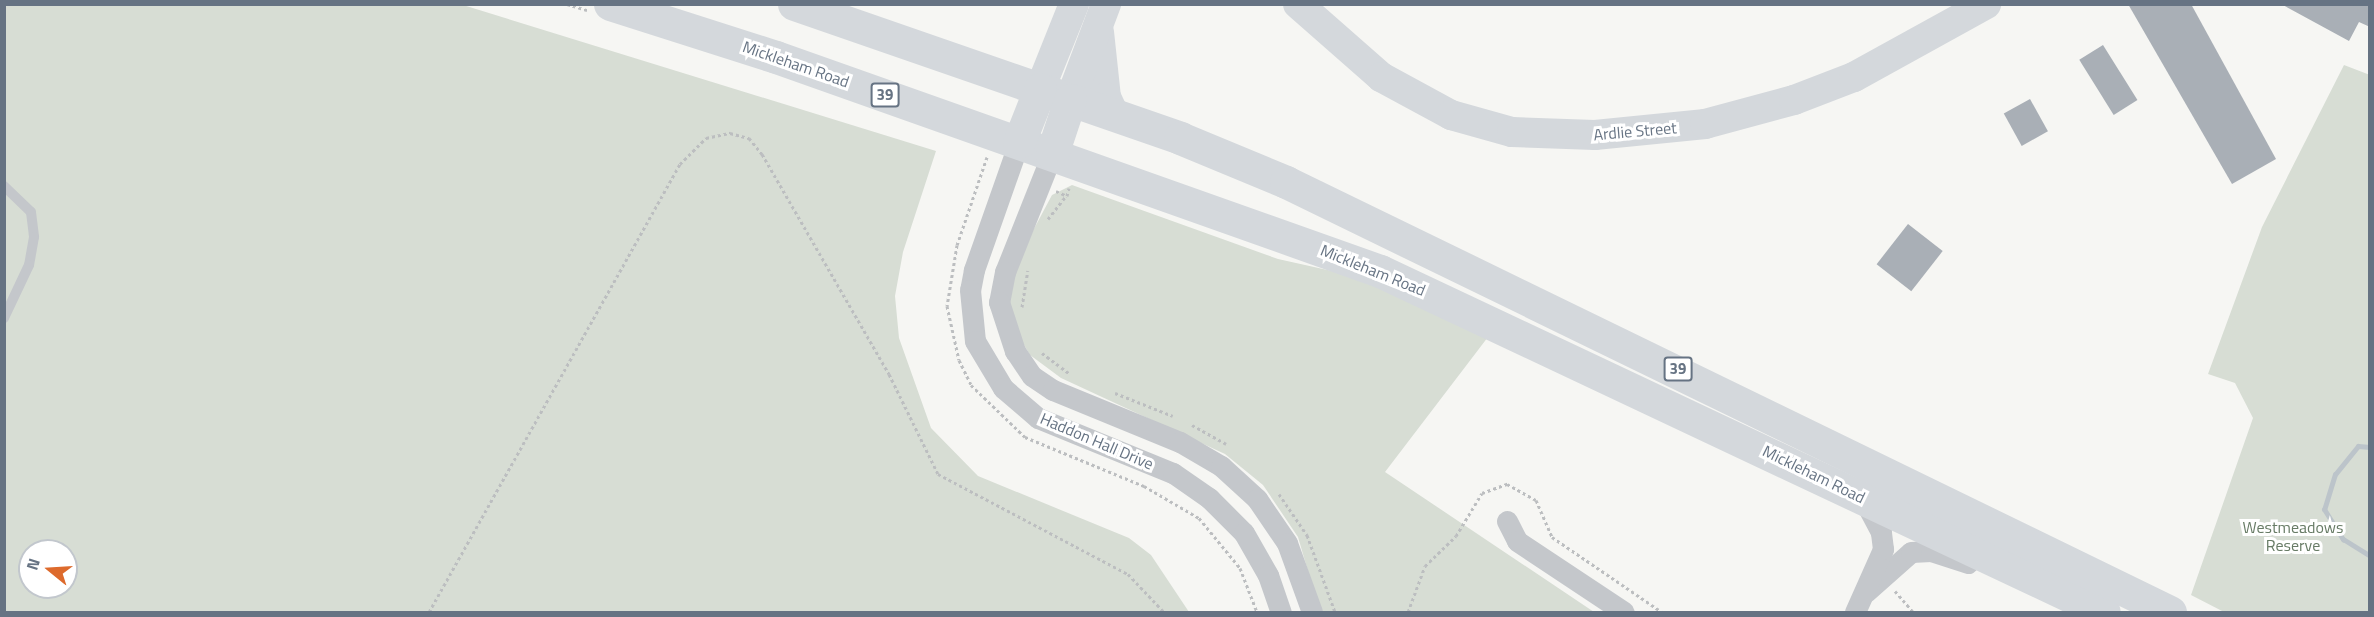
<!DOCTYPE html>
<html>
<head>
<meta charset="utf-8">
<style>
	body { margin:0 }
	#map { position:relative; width:2374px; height:617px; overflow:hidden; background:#f6f6f3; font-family:"Titillium Web",sans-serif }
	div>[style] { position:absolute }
	.green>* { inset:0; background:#d7ddd4 }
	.stream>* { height:5px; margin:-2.5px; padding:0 2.5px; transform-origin:2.5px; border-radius:2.5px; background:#bcc4ca }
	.building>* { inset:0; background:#a9afb6; transform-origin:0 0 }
	.path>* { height:3px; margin-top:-1.5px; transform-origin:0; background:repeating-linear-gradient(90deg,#bcbec0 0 3px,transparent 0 6px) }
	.lane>* { height:10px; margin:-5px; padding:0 5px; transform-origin:5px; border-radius:5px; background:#c4c7cb }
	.street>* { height:21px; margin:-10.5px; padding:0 10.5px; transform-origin:10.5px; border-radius:10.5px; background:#c4c7cb }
	.secondary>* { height:30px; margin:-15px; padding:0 15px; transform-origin:15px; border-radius:15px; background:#d4d8dc }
	.primary>* { height:33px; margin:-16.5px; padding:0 16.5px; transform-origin:16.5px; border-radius:16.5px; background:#d4d8dc }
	span { translate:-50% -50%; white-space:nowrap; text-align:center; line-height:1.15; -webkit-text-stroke:6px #fff; paint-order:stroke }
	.shield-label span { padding:2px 4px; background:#fff; border:2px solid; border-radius:4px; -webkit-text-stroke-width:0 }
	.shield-label { font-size:15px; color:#667383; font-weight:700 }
	.street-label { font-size:16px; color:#667383 }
	.park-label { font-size:16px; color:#677b65 }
	.frame { position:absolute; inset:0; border:6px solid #667383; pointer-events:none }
	.north { position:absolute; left:18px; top:539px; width:60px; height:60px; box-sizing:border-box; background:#fff; border:2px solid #c2c7cd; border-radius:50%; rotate:288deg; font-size:16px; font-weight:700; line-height:24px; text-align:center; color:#667383 }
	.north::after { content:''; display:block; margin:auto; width:21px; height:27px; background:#dd6a2c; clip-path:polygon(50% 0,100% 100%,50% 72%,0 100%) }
</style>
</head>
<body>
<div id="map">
	<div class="green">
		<div style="clip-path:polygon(evenodd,4px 5px,463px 5px,936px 151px,903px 252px,895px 296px,899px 338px,931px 428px,978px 476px,1129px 538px,1151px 555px,1189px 612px,5px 612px,4px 5px,30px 551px,66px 551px,66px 587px,30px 587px,30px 551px)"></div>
		<div style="clip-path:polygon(2344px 65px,2370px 75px,2369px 612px,2224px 612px,2191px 595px,2253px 418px,2235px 383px,2208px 374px,2262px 227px)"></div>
		<div style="clip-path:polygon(1072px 185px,1278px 259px,1368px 279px,1488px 337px,1385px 472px,1594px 612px,1320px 612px,1298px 537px,1263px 485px,1225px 454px,1061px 378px,1030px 355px,1014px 328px,1008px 297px,1012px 270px,1052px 195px)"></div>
	</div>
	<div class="stream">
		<div style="left:2370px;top:447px;width:12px;rotate:-175deg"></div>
		<div style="left:2358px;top:446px;width:36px;rotate:129deg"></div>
		<div style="left:2335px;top:474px;width:37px;rotate:107deg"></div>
		<div style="left:2324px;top:509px;width:36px;rotate:58deg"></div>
		<div style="left:2343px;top:539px;width:32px;rotate:32deg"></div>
	</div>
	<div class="building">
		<div style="clip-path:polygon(2128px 4px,2191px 4px,2276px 159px,2232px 184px)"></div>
		<div style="clip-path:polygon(2281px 4px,2370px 4px,2370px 27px,2359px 22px,2349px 41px)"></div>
		<div style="left:2103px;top:45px;width:65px;height:28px;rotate:58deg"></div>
		<div style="left:2030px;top:99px;width:37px;height:30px;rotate:61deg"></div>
		<div style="left:1908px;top:224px;width:44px;height:51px;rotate:38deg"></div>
	</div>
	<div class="path">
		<div style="left:567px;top:4px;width:21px;rotate:17deg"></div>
		<div style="left:987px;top:157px;width:93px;rotate:108.8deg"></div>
		<div style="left:957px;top:245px;width:62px;rotate:99.3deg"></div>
		<div style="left:947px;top:306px;width:55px;rotate:77.5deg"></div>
		<div style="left:959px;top:360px;width:28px;rotate:64deg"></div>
		<div style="left:971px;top:385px;width:75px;rotate:43.9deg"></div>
		<div style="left:1025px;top:437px;width:129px;rotate:22.4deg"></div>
		<div style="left:1144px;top:486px;width:64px;rotate:30.2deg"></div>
		<div style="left:1199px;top:518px;width:65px;rotate:50.6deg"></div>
		<div style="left:1240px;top:568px;width:47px;rotate:68.9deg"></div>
		<div style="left:1056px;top:191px;width:12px;rotate:24deg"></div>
		<div style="left:1067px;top:196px;width:8px;rotate:-76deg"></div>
		<div style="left:1048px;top:219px;width:29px;rotate:-52deg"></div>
		<div style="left:1022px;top:307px;width:37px;rotate:-81deg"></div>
		<div style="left:1042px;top:353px;width:35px;rotate:37deg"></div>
		<div style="left:1115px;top:393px;width:62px;rotate:21.6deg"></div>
		<div style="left:1192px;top:425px;width:39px;rotate:29deg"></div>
		<div style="left:1279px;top:494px;width:50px;rotate:55.7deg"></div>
		<div style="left:1307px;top:535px;width:82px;rotate:70deg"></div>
		<div style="left:1895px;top:591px;width:28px;rotate:49deg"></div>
		<div style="left:429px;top:612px;width:514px;rotate:-60.74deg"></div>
		<div style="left:680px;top:164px;width:37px;rotate:-45deg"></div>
		<div style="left:706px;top:138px;width:25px;rotate:-12deg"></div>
		<div style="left:730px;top:133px;width:20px;rotate:15deg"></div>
		<div style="left:749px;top:138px;width:21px;rotate:51deg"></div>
		<div style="left:762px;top:154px;width:254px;rotate:60deg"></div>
		<div style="left:889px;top:374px;width:111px;rotate:63.9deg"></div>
		<div style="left:938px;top:474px;width:215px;rotate:27.8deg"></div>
		<div style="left:1128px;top:574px;width:52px;rotate:46.5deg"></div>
		<div style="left:1408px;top:612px;width:49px;rotate:-69.7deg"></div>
		<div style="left:1425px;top:566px;width:43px;rotate:-44.1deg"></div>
		<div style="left:1456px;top:536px;width:50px;rotate:-58.8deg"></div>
		<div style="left:1482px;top:493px;width:27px;rotate:-20deg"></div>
		<div style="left:1507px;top:484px;width:33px;rotate:29deg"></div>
		<div style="left:1536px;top:500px;width:40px;rotate:66.6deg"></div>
		<div style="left:1552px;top:537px;width:133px;rotate:34.3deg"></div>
	</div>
	<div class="lane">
		<div style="left:4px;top:186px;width:37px;rotate:44deg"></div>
		<div style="left:31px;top:212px;width:25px;rotate:83deg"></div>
		<div style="left:34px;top:237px;width:28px;rotate:100deg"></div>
		<div style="left:29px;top:265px;width:59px;rotate:115.3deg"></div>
	</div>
	<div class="street">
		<div style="left:1019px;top:142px;width:136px;rotate:109.4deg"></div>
		<div style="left:974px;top:270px;width:20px;rotate:101deg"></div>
		<div style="left:970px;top:290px;width:51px;rotate:84.4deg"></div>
		<div style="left:975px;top:341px;width:55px;rotate:59.2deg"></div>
		<div style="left:1003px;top:388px;width:46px;rotate:40.6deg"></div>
		<div style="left:1038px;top:418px;width:146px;rotate:22.2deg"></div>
		<div style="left:1173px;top:473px;width:44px;rotate:34.8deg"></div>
		<div style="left:1209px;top:498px;width:49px;rotate:45deg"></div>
		<div style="left:1244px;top:533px;width:48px;rotate:60.3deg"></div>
		<div style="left:1268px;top:575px;width:39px;rotate:71deg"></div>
		<div style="left:1052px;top:154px;width:127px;rotate:111.7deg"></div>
		<div style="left:1005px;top:272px;width:31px;rotate:101deg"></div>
		<div style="left:999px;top:302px;width:52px;rotate:71.9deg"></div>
		<div style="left:1015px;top:351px;width:30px;rotate:56deg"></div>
		<div style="left:1032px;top:376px;width:25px;rotate:34deg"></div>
		<div style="left:1053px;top:390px;width:137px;rotate:22.3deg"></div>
		<div style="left:1180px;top:442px;width:48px;rotate:30.3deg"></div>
		<div style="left:1221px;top:466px;width:49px;rotate:42.5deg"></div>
		<div style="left:1257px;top:499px;width:53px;rotate:55.7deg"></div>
		<div style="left:1287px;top:543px;width:73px;rotate:70.1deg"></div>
		<div style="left:1507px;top:521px;width:22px;rotate:63deg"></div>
		<div style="left:1517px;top:541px;width:128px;rotate:33.6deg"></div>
		<div style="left:1866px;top:592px;width:60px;rotate:-41.6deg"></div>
		<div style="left:1911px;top:552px;width:20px;rotate:-3deg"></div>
		<div style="left:1931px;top:551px;width:39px;rotate:18deg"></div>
		<div style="left:1855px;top:612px;width:69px;rotate:-66deg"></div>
		<div style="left:1883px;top:549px;width:17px;rotate:-97deg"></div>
		<div style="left:1881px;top:532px;width:36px;rotate:-118deg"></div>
	</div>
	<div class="secondary">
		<div style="left:1298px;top:4px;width:111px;rotate:41.3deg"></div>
		<div style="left:1381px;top:77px;width:80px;rotate:28.5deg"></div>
		<div style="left:1451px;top:115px;width:63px;rotate:15.6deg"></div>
		<div style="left:1512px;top:132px;width:83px;rotate:2.1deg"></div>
		<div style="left:1595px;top:135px;width:111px;rotate:-5.7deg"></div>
		<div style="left:1705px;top:124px;width:92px;rotate:-15.1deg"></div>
		<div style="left:1794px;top:100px;width:64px;rotate:-21deg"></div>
		<div style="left:1854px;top:77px;width:151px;rotate:-28.9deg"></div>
		<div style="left:1099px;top:32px;width:65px;rotate:83.9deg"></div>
		<div style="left:1106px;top:97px;width:21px;rotate:65deg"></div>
		<div style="left:1040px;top:89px;width:92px;rotate:-68.2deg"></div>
		<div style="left:1070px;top:100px;width:103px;rotate:-69.4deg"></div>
	</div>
	<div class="primary">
		<div style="left:610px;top:4px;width:174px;rotate:17.7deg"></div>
		<div style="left:776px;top:57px;width:641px;rotate:19.51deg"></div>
		<div style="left:1380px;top:271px;width:800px;rotate:25.22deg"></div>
		<div style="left:794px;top:4px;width:409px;rotate:19.1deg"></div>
		<div style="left:1180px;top:138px;width:115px;rotate:22.5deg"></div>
		<div style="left:1286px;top:182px;width:983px;rotate:25.94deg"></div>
		<div style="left:1019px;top:142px;width:57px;rotate:-68.4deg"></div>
		<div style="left:1052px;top:154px;width:57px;rotate:-71.6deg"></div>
	</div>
	<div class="shield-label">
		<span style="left:885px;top:95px">39</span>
		<span style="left:1678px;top:369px">39</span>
	</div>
	<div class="street-label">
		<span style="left:796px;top:64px;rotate:19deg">Mickleham Road</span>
		<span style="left:1635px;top:131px;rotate:-5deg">Ardlie Street</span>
		<span style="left:1373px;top:270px;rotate:22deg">Mickleham Road</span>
		<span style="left:1097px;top:441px;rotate:23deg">Haddon Hall Drive</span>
		<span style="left:1814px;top:474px;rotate:26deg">Mickleham Road</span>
	</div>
	<div class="park-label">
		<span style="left:2293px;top:536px">Westmeadows<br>Reserve</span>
	</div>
	<div class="frame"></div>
	<div class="north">N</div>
</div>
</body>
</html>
